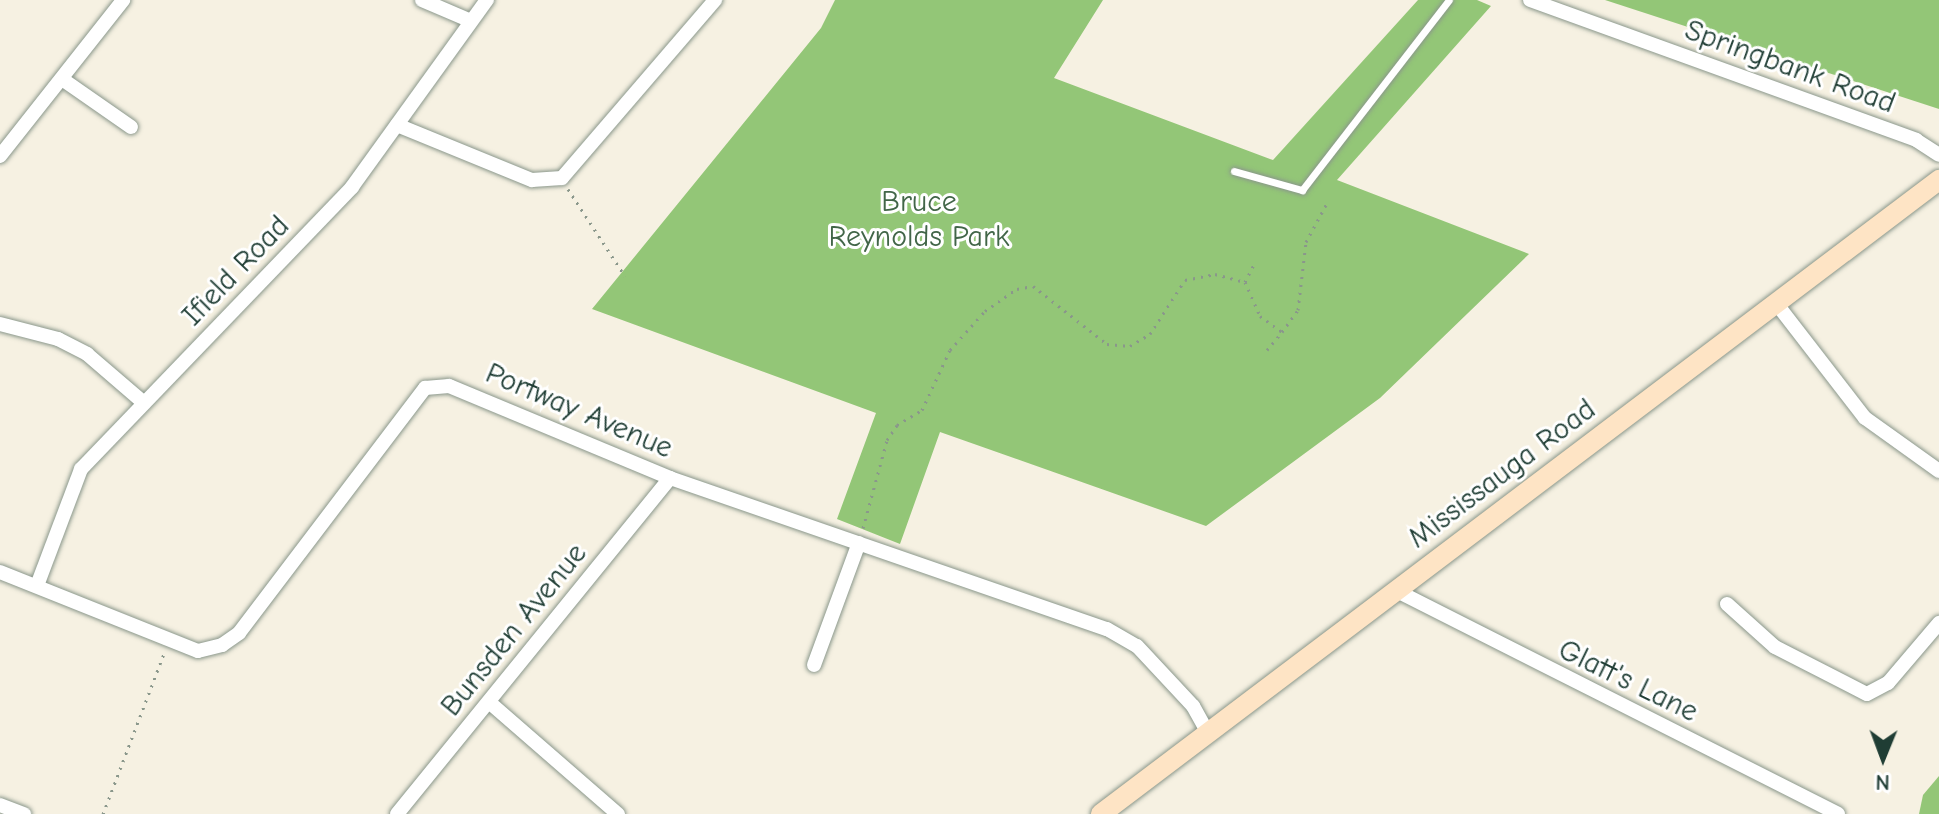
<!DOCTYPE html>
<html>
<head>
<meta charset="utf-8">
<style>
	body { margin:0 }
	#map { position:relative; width:1939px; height:814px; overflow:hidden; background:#f6f1e2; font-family:"Comic Neue",sans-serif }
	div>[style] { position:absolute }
	.green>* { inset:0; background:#93c677 }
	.path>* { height:3px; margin-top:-1.5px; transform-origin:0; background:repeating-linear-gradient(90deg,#8a978b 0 2px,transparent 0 8px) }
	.roads { filter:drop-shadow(0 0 2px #8a978b) drop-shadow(0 0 2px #8a978b) }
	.service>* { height:7px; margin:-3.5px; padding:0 3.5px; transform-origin:3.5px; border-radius:3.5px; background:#fff }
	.minor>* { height:14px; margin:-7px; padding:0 7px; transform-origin:7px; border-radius:7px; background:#fff }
	.secondary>* { height:20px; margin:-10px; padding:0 10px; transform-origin:10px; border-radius:10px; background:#fee4c5 }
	span { translate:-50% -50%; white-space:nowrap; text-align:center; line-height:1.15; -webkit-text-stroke:6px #fff; paint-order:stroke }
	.street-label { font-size:30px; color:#1f3d34 }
	.park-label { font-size:30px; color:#426648 }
	.north { position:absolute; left:1843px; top:718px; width:80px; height:80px; -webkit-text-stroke:6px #fff; paint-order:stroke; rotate:181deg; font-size:22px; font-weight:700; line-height:32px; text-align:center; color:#1f3d34 }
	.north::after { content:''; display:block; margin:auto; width:28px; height:36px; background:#1f3d34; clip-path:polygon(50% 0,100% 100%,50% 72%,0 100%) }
</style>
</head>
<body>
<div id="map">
	<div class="green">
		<div style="clip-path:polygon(835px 0,1103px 0,1054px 78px,1273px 160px,1418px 0,1477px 0,1491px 6px,1337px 180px,1529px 254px,1380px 398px,1206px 526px,940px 432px,900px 544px,837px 519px,876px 413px,592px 309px,821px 28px)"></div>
		<div style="clip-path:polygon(1605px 0,1939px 0,1939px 109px)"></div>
		<div style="clip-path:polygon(1939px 776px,1939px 814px,1919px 814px,1923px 795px)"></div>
	</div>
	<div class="path">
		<div style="left:568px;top:189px;width:104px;rotate:56.8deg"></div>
		<div style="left:1245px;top:282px;width:37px;rotate:66deg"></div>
		<div style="left:1260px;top:316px;width:27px;rotate:36deg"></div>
		<div style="left:1282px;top:332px;width:27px;rotate:-54deg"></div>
		<div style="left:1298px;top:310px;width:68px;rotate:-83.3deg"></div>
		<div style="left:1306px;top:242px;width:44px;rotate:-61.7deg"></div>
		<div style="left:1267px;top:350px;width:23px;rotate:-50deg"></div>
		<div style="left:863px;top:528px;width:91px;rotate:-74.7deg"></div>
		<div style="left:887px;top:440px;width:18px;rotate:-56deg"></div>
		<div style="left:897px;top:425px;width:29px;rotate:-31deg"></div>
		<div style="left:922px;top:410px;width:66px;rotate:-65deg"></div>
		<div style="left:950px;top:350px;width:52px;rotate:-48.1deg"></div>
		<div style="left:985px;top:311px;width:39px;rotate:-35deg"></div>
		<div style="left:1017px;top:289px;width:16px;rotate:-11deg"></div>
		<div style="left:1033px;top:286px;width:94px;rotate:38.1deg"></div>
		<div style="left:1107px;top:344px;width:23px;rotate:5deg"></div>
		<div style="left:1130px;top:346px;width:23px;rotate:-31deg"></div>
		<div style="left:1150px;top:334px;width:64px;rotate:-57.1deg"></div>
		<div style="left:1185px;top:280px;width:31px;rotate:-11deg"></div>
		<div style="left:1215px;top:274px;width:31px;rotate:15deg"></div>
		<div style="left:1245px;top:282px;width:22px;rotate:-63deg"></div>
		<div style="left:103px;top:814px;width:172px;rotate:-69.2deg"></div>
	</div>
	<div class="roads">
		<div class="service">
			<div style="left:1234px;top:171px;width:71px;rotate:15.6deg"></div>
			<div style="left:1302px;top:190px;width:240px;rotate:-52.3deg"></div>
		</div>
		<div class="minor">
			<div style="left:422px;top:0;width:53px;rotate:23.2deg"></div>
			<div style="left:1530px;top:0;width:411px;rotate:19.9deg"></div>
			<div style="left:1916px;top:140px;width:27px;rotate:33deg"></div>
			<div style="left:62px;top:79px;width:84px;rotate:34.8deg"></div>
			<div style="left:397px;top:125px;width:146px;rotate:22.2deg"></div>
			<div style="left:532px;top:180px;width:30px;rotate:-4deg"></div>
			<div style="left:562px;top:178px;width:235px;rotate:-49.3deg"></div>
			<div style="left:0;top:156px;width:199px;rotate:-51.7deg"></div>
			<div style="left:1776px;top:303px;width:145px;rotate:52.3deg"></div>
			<div style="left:1865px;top:418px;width:91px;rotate:35.6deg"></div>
			<div style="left:0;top:324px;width:60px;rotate:14.5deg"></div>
			<div style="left:58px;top:339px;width:33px;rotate:27deg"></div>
			<div style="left:87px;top:354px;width:75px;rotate:40.7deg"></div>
			<div style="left:0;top:572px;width:213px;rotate:21.8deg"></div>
			<div style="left:198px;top:651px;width:25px;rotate:-14deg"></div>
			<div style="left:222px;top:645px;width:21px;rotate:-35deg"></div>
			<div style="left:239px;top:633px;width:308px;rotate:-52.8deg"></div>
			<div style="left:425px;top:388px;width:24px;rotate:-5deg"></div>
			<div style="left:449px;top:386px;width:239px;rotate:22.6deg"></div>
			<div style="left:670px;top:478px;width:462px;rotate:19.1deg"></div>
			<div style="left:1107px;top:629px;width:34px;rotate:30deg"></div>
			<div style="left:1137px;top:646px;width:82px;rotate:47deg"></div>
			<div style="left:1193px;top:706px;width:31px;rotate:61deg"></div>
			<div style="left:38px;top:583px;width:122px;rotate:-69.3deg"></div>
			<div style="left:81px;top:469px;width:391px;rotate:-46.1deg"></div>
			<div style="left:352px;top:187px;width:231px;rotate:-54.2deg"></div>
			<div style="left:1397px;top:591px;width:494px;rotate:26.8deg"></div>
			<div style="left:1727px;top:604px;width:64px;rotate:41.9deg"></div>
			<div style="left:1775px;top:647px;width:103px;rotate:27.1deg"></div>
			<div style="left:1867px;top:694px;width:24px;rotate:-28deg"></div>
			<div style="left:1888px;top:683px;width:79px;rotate:-49.6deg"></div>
			<div style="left:814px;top:665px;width:130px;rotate:-69.8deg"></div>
			<div style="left:489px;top:702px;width:171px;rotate:41deg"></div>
			<div style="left:0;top:805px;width:26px;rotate:21deg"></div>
			<div style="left:397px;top:814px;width:433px;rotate:-50.9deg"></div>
		</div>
		<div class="secondary">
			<div style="left:1101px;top:814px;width:1051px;rotate:-37.11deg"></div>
		</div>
	</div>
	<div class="street-label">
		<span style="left:1790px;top:67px;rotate:20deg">Springbank Road</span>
		<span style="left:236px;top:271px;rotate:-46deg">Ifield Road</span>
		<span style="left:579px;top:411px;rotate:23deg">Portway Avenue</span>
		<span style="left:1502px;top:474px;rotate:-37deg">Mississauga Road</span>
		<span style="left:514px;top:630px;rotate:-51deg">Bunsden Avenue</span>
		<span style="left:1628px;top:681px;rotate:26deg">Glatt's Lane</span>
	</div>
	<div class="park-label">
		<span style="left:919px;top:219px">Bruce<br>Reynolds Park</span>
	</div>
	<div class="north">N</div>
</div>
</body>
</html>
